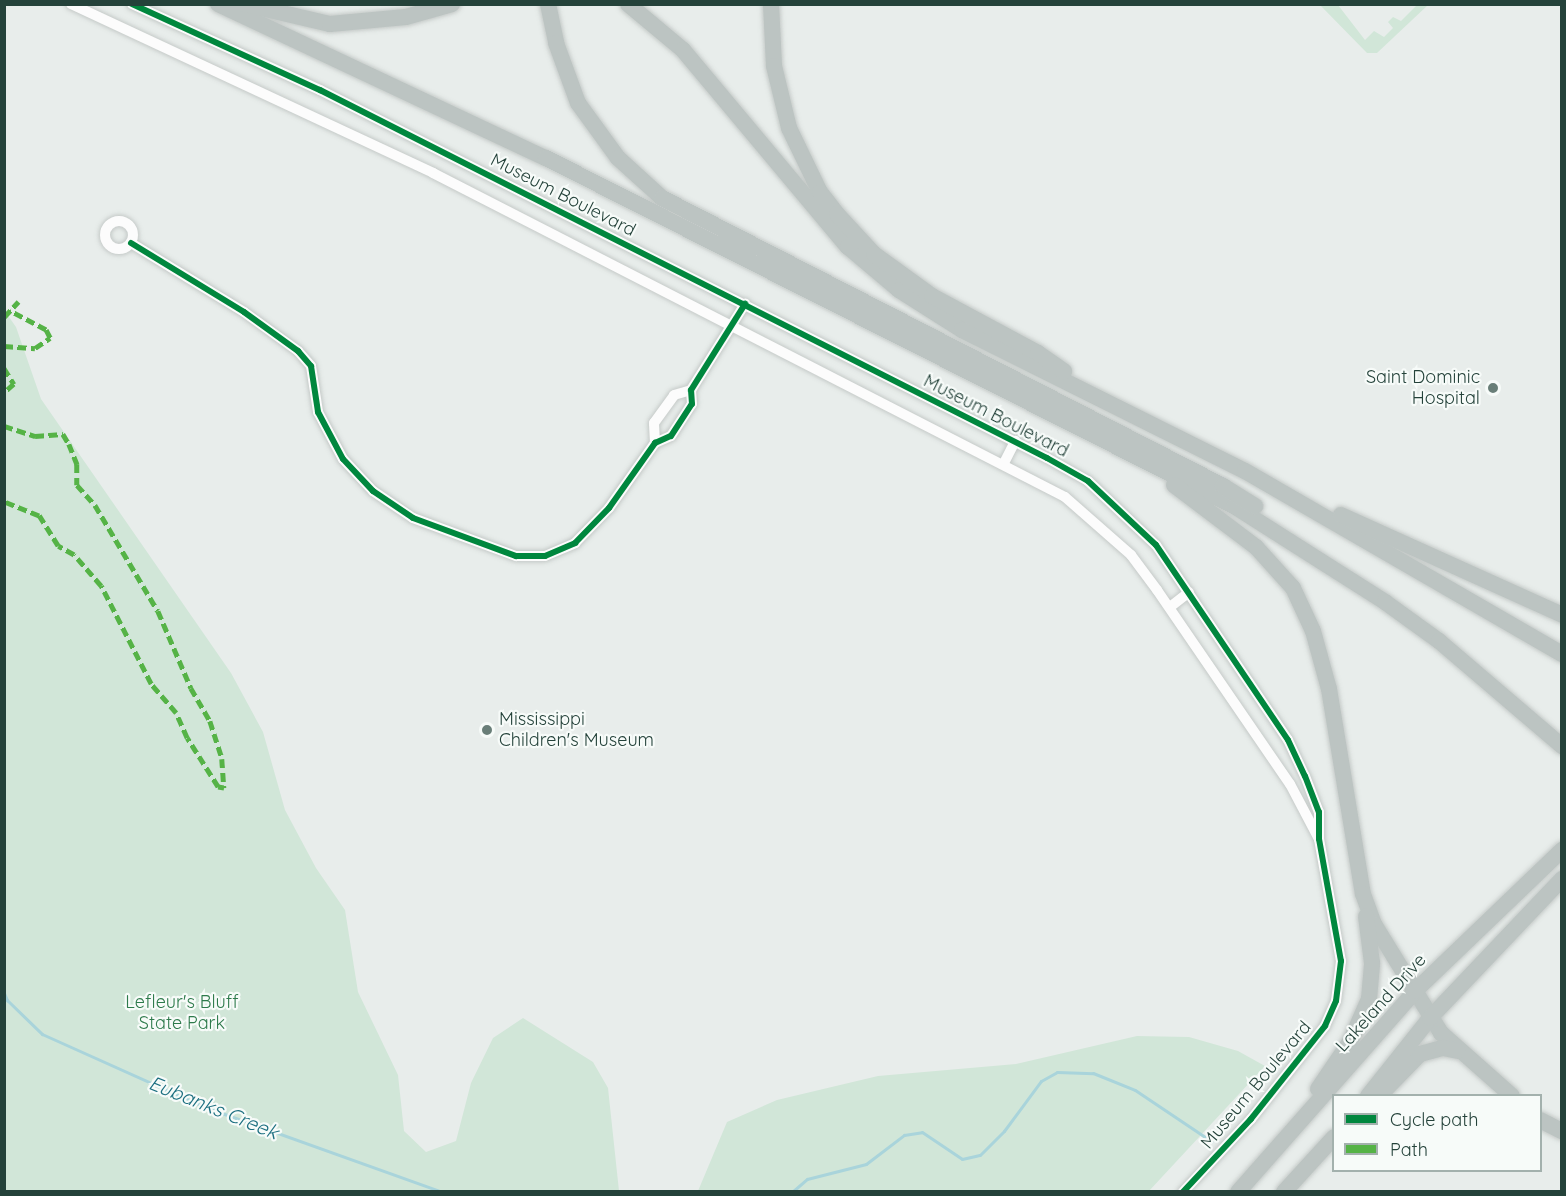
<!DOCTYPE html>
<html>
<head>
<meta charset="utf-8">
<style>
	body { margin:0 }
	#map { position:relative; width:1566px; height:1196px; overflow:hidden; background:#e8edeb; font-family:Quicksand,sans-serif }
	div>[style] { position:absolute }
	.green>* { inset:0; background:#d1e6d8 }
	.stream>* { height:3px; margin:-1.5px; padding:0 1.5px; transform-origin:1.5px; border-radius:1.5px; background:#a9d4db }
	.roads { filter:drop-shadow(0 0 2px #c5cac8) drop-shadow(0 0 2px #c5cac8) }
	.minor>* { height:10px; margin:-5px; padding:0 5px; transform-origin:5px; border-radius:5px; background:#fcfcfc }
	.minor>.ring { margin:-5px; padding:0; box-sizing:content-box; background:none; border:10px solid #fcfcfc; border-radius:50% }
	.highway>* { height:16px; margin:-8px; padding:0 8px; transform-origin:8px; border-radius:8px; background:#bcc4c2 }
	.quiet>* { height:4.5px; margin-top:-2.25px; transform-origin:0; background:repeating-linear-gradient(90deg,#55b346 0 9px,transparent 0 13.5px) }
	.cycleway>* { height:6px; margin:-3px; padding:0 3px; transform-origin:3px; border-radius:3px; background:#00873e }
	.dots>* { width:16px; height:16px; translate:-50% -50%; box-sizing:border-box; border:3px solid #f7fbf9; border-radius:50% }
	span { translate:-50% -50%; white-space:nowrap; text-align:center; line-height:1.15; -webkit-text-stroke:4.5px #f7fbf9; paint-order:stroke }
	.street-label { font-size:18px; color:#24423a }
	.poi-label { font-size:18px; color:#24423a }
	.right { translate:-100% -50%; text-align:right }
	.left { translate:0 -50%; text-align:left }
	.park-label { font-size:18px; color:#2d7a4b }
	.water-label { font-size:20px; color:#1c6f80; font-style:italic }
	.frame { position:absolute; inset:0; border:6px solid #24423a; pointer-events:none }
	.legend { position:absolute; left:1332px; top:1094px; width:210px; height:78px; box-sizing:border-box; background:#f7fbf9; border:2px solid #a3b1ad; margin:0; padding:8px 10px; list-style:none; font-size:18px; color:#24423a }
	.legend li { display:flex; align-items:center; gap:12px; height:30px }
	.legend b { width:30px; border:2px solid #a3b1ad }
</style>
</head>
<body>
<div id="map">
	<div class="green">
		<div style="clip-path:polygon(1320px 5px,1338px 5px,1365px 40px,1374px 31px,1384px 37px,1393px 28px,1388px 22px,1393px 17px,1401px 21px,1417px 5px,1428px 5px,1377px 53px,1367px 53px)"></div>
		<div style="clip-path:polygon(4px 310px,16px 327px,41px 399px,231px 673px,263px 732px,285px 810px,316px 868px,345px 910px,358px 992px,398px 1075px,404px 1131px,426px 1152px,456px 1141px,471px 1083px,493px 1038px,523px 1018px,593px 1062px,608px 1088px,619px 1191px,5px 1191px)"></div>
		<div style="clip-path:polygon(1137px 1036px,1189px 1037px,1238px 1051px,1265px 1066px,1149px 1191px,698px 1191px,727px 1122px,777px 1100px,878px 1076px,1016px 1064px)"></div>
	</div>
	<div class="stream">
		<div style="left:4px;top:993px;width:8px;rotate:67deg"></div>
		<div style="left:7px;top:1000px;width:49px;rotate:44.2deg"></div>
		<div style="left:42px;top:1034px;width:175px;rotate:24.2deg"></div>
		<div style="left:202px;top:1106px;width:255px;rotate:19.7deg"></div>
		<div style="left:792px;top:1192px;width:20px;rotate:-41deg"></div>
		<div style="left:807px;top:1179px;width:61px;rotate:-14.3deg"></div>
		<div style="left:866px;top:1164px;width:48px;rotate:-37.3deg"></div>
		<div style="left:904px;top:1135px;width:18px;rotate:-9deg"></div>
		<div style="left:922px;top:1132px;width:48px;rotate:34deg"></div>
		<div style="left:962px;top:1159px;width:18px;rotate:-13deg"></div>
		<div style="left:980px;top:1155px;width:34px;rotate:-45deg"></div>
		<div style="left:1004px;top:1131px;width:62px;rotate:-53.5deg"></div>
		<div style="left:1041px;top:1081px;width:18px;rotate:-29deg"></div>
		<div style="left:1057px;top:1072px;width:36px;rotate:2deg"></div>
		<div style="left:1093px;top:1073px;width:45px;rotate:22deg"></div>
		<div style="left:1135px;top:1090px;width:92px;rotate:33.9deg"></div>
	</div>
	<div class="roads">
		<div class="minor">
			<div style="left:71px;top:4px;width:400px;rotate:25deg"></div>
			<div style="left:433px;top:173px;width:710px;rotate:27.14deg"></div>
			<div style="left:1065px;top:497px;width:88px;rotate:41.3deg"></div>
			<div style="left:1131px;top:555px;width:44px;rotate:53.4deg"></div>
			<div style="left:1157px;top:590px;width:235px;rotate:55.6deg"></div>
			<div style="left:1290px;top:784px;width:62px;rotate:62.2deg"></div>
			<div style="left:132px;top:4px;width:207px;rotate:24.6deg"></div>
			<div style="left:320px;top:90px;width:815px;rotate:26.85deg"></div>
			<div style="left:1047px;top:458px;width:47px;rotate:29.3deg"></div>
			<div style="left:1088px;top:481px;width:93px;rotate:43.3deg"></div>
			<div style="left:1156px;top:545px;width:235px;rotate:55.9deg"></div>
			<div style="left:1288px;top:740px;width:40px;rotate:65deg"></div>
			<div style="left:1305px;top:776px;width:39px;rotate:69deg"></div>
			<div style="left:1319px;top:812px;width:27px;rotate:90deg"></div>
			<div style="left:1319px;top:839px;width:124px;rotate:79.8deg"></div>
			<div style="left:1341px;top:961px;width:40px;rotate:97.1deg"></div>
			<div style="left:1336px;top:1001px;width:27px;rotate:114deg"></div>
			<div style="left:1325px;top:1026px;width:119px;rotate:128.5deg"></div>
			<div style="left:1251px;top:1119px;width:100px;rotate:133deg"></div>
			<div class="ring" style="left:105px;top:221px;width:18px;height:18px"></div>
			<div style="left:131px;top:243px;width:132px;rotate:31.4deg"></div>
			<div style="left:244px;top:312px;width:67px;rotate:35.8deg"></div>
			<div style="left:298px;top:351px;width:20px;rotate:49deg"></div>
			<div style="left:311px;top:366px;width:47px;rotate:81.3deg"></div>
			<div style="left:318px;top:412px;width:53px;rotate:62deg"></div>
			<div style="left:343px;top:459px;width:44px;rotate:46.8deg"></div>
			<div style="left:373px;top:491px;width:48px;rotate:34deg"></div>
			<div style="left:413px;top:518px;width:110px;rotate:20.3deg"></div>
			<div style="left:516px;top:556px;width:29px"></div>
			<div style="left:545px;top:556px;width:33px;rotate:-23deg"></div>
			<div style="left:575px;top:543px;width:49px;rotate:-45.8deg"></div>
			<div style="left:609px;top:508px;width:80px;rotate:-54.7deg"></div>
			<div style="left:655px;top:443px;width:17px;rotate:-24deg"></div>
			<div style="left:671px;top:436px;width:38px;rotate:-57deg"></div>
			<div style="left:692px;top:404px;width:14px;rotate:-94deg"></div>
			<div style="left:691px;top:390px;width:102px;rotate:-57.9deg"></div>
			<div style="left:655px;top:443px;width:20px;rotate:-93deg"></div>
			<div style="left:654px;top:423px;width:34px;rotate:-54deg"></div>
			<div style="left:674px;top:395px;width:18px;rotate:-16deg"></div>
			<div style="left:1004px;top:463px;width:25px;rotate:-63deg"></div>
			<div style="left:1170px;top:607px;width:24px;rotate:-38deg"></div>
		</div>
		<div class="highway">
			<div style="left:218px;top:4px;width:362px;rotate:25.2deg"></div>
			<div style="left:546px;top:158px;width:771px;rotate:26.83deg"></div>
			<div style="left:1234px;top:506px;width:179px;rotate:32.4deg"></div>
			<div style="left:1385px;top:602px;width:67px;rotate:35.8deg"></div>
			<div style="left:1439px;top:641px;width:162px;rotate:40.5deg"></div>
			<div style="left:244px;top:4px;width:88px;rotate:13.1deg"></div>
			<div style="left:330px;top:24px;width:76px;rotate:-5.3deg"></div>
			<div style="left:406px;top:17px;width:48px;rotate:-15.8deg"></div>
			<div style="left:548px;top:4px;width:40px;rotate:78deg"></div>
			<div style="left:556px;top:43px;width:64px;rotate:69.9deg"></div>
			<div style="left:578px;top:103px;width:68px;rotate:54deg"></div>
			<div style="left:618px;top:158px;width:59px;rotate:42.3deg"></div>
			<div style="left:662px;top:198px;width:631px;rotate:27.17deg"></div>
			<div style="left:1223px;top:486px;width:38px;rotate:32deg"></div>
			<div style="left:628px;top:4px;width:72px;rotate:39.9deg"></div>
			<div style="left:683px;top:50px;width:257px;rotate:50.1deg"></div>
			<div style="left:848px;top:247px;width:67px;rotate:40.1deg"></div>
			<div style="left:899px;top:290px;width:75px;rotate:32.4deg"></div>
			<div style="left:962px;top:330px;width:316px;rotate:26.5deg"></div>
			<div style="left:1245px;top:471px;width:366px;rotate:30deg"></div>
			<div style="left:771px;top:4px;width:62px;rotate:87.2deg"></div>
			<div style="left:774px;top:66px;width:64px;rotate:76.4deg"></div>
			<div style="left:789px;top:128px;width:71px;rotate:64.2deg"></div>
			<div style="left:820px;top:192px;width:28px;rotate:52deg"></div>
			<div style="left:837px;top:214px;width:54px;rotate:47.2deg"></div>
			<div style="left:874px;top:254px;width:72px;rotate:35.9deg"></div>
			<div style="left:932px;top:296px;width:120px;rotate:28.3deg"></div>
			<div style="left:1038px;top:353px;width:32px;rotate:35deg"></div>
			<div style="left:1174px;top:485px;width:103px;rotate:37.1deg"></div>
			<div style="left:1256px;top:547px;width:55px;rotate:47.9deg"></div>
			<div style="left:1293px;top:588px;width:47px;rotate:65.1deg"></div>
			<div style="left:1313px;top:631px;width:60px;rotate:74.6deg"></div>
			<div style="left:1329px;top:689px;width:208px;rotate:80.6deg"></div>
			<div style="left:1363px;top:894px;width:32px;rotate:70deg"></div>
			<div style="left:1374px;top:924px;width:128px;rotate:58.4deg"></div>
			<div style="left:1441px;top:1033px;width:95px;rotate:41.6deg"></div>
			<div style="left:1341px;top:515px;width:243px;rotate:24.3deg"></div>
			<div style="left:1318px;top:1089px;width:57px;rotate:-55.8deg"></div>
			<div style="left:1350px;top:1042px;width:47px;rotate:-66.2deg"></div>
			<div style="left:1369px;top:999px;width:36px;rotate:-85deg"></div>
			<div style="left:1372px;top:963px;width:47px;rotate:-97.3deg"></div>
			<div style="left:1384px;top:1091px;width:52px;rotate:-45.8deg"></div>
			<div style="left:1420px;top:1054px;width:24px;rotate:-15deg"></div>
			<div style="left:1443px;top:1048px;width:15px;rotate:11deg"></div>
			<div style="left:1368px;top:1096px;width:100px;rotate:-51.5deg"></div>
			<div style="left:1430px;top:1018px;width:192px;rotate:-46.5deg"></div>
			<div style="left:1540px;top:1120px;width:25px;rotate:27deg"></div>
			<div style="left:1238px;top:1192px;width:268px;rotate:-48.6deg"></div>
			<div style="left:1415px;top:991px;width:204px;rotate:-43.8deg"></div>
			<div style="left:1284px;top:1192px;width:74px;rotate:-47.7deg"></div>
		</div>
	</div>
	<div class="quiet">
		<div style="left:4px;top:317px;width:21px;rotate:-47deg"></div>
		<div style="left:4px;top:346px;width:31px;rotate:4deg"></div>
		<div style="left:35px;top:348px;width:18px;rotate:-34deg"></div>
		<div style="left:50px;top:338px;width:9px;rotate:-117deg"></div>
		<div style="left:46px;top:330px;width:41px;rotate:-152.2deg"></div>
		<div style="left:4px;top:368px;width:19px;rotate:58deg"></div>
		<div style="left:14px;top:384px;width:13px;rotate:138deg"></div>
		<div style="left:4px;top:426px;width:33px;rotate:18deg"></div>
		<div style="left:35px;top:436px;width:28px;rotate:-4deg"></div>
		<div style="left:63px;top:434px;width:12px;rotate:59deg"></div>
		<div style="left:69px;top:444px;width:22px;rotate:68deg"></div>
		<div style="left:77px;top:464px;width:21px;rotate:90deg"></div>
		<div style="left:77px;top:485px;width:27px;rotate:48deg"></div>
		<div style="left:95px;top:505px;width:123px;rotate:59.3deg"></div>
		<div style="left:158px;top:611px;width:84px;rotate:66.8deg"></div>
		<div style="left:191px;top:688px;width:38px;rotate:60deg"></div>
		<div style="left:210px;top:721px;width:40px;rotate:72deg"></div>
		<div style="left:222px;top:759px;width:29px;rotate:86deg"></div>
		<div style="left:224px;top:788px;width:6px;rotate:-171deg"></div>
		<div style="left:218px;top:787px;width:58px;rotate:-122.3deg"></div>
		<div style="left:187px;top:738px;width:27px;rotate:-114deg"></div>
		<div style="left:176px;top:713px;width:38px;rotate:-131deg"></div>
		<div style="left:151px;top:684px;width:110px;rotate:-117deg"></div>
		<div style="left:101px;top:586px;width:41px;rotate:-131.1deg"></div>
		<div style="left:74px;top:555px;width:18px;rotate:-151deg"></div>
		<div style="left:58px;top:546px;width:36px;rotate:-122deg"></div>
		<div style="left:39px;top:516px;width:38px;rotate:-158deg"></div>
	</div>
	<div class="cycleway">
		<div style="left:132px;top:4px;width:207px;rotate:24.6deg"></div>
		<div style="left:320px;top:90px;width:815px;rotate:26.85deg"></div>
		<div style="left:1047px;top:458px;width:47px;rotate:29.3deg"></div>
		<div style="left:1088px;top:481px;width:93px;rotate:43.3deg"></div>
		<div style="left:1156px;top:545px;width:235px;rotate:55.9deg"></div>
		<div style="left:1288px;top:740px;width:40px;rotate:65deg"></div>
		<div style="left:1305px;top:776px;width:39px;rotate:69deg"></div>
		<div style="left:1319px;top:812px;width:27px;rotate:90deg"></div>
		<div style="left:1319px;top:839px;width:124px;rotate:79.8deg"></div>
		<div style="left:1341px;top:961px;width:40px;rotate:97.1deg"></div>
		<div style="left:1336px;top:1001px;width:27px;rotate:114deg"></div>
		<div style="left:1325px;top:1026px;width:119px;rotate:128.5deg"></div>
		<div style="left:1251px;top:1119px;width:100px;rotate:133deg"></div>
		<div style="left:131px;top:243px;width:132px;rotate:31.4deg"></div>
		<div style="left:244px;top:312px;width:67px;rotate:35.8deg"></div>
		<div style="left:298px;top:351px;width:20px;rotate:49deg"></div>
		<div style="left:311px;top:366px;width:47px;rotate:81.3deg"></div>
		<div style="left:318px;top:412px;width:53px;rotate:62deg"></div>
		<div style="left:343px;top:459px;width:44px;rotate:46.8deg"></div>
		<div style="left:373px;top:491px;width:48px;rotate:34deg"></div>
		<div style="left:413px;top:518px;width:110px;rotate:20.3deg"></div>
		<div style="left:516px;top:556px;width:29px"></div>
		<div style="left:545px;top:556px;width:33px;rotate:-23deg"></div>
		<div style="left:575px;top:543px;width:49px;rotate:-45.8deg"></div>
		<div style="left:609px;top:508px;width:80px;rotate:-54.7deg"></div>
		<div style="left:655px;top:443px;width:17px;rotate:-24deg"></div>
		<div style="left:671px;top:436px;width:38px;rotate:-57deg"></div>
		<div style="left:692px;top:404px;width:14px;rotate:-94deg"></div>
		<div style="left:691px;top:390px;width:102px;rotate:-57.9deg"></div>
	</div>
	<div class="dots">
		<div style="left:1493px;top:388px;background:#697e78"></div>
		<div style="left:487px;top:730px;background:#697e78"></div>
	</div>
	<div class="street-label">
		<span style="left:563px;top:195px;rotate:27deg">Museum Boulevard</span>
		<span style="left:996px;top:416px;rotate:27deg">Museum Boulevard</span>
		<span style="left:1381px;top:1003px;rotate:-48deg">Lakeland Drive</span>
		<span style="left:1256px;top:1085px;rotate:-50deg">Museum Boulevard</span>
	</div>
	<div class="poi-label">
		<span class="right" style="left:1480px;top:388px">Saint Dominic<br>Hospital</span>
		<span class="left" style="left:499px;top:730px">Mississippi<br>Children's Museum</span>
	</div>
	<div class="park-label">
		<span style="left:182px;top:1013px">Lefleur's Bluff<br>State Park</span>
	</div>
	<div class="water-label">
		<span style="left:214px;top:1107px;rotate:22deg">Eubanks Creek</span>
	</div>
	<div class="frame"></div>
	<ul class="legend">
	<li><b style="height:8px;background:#00873e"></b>Cycle path</li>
	<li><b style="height:8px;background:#55b346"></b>Path</li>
	</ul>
</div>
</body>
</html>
